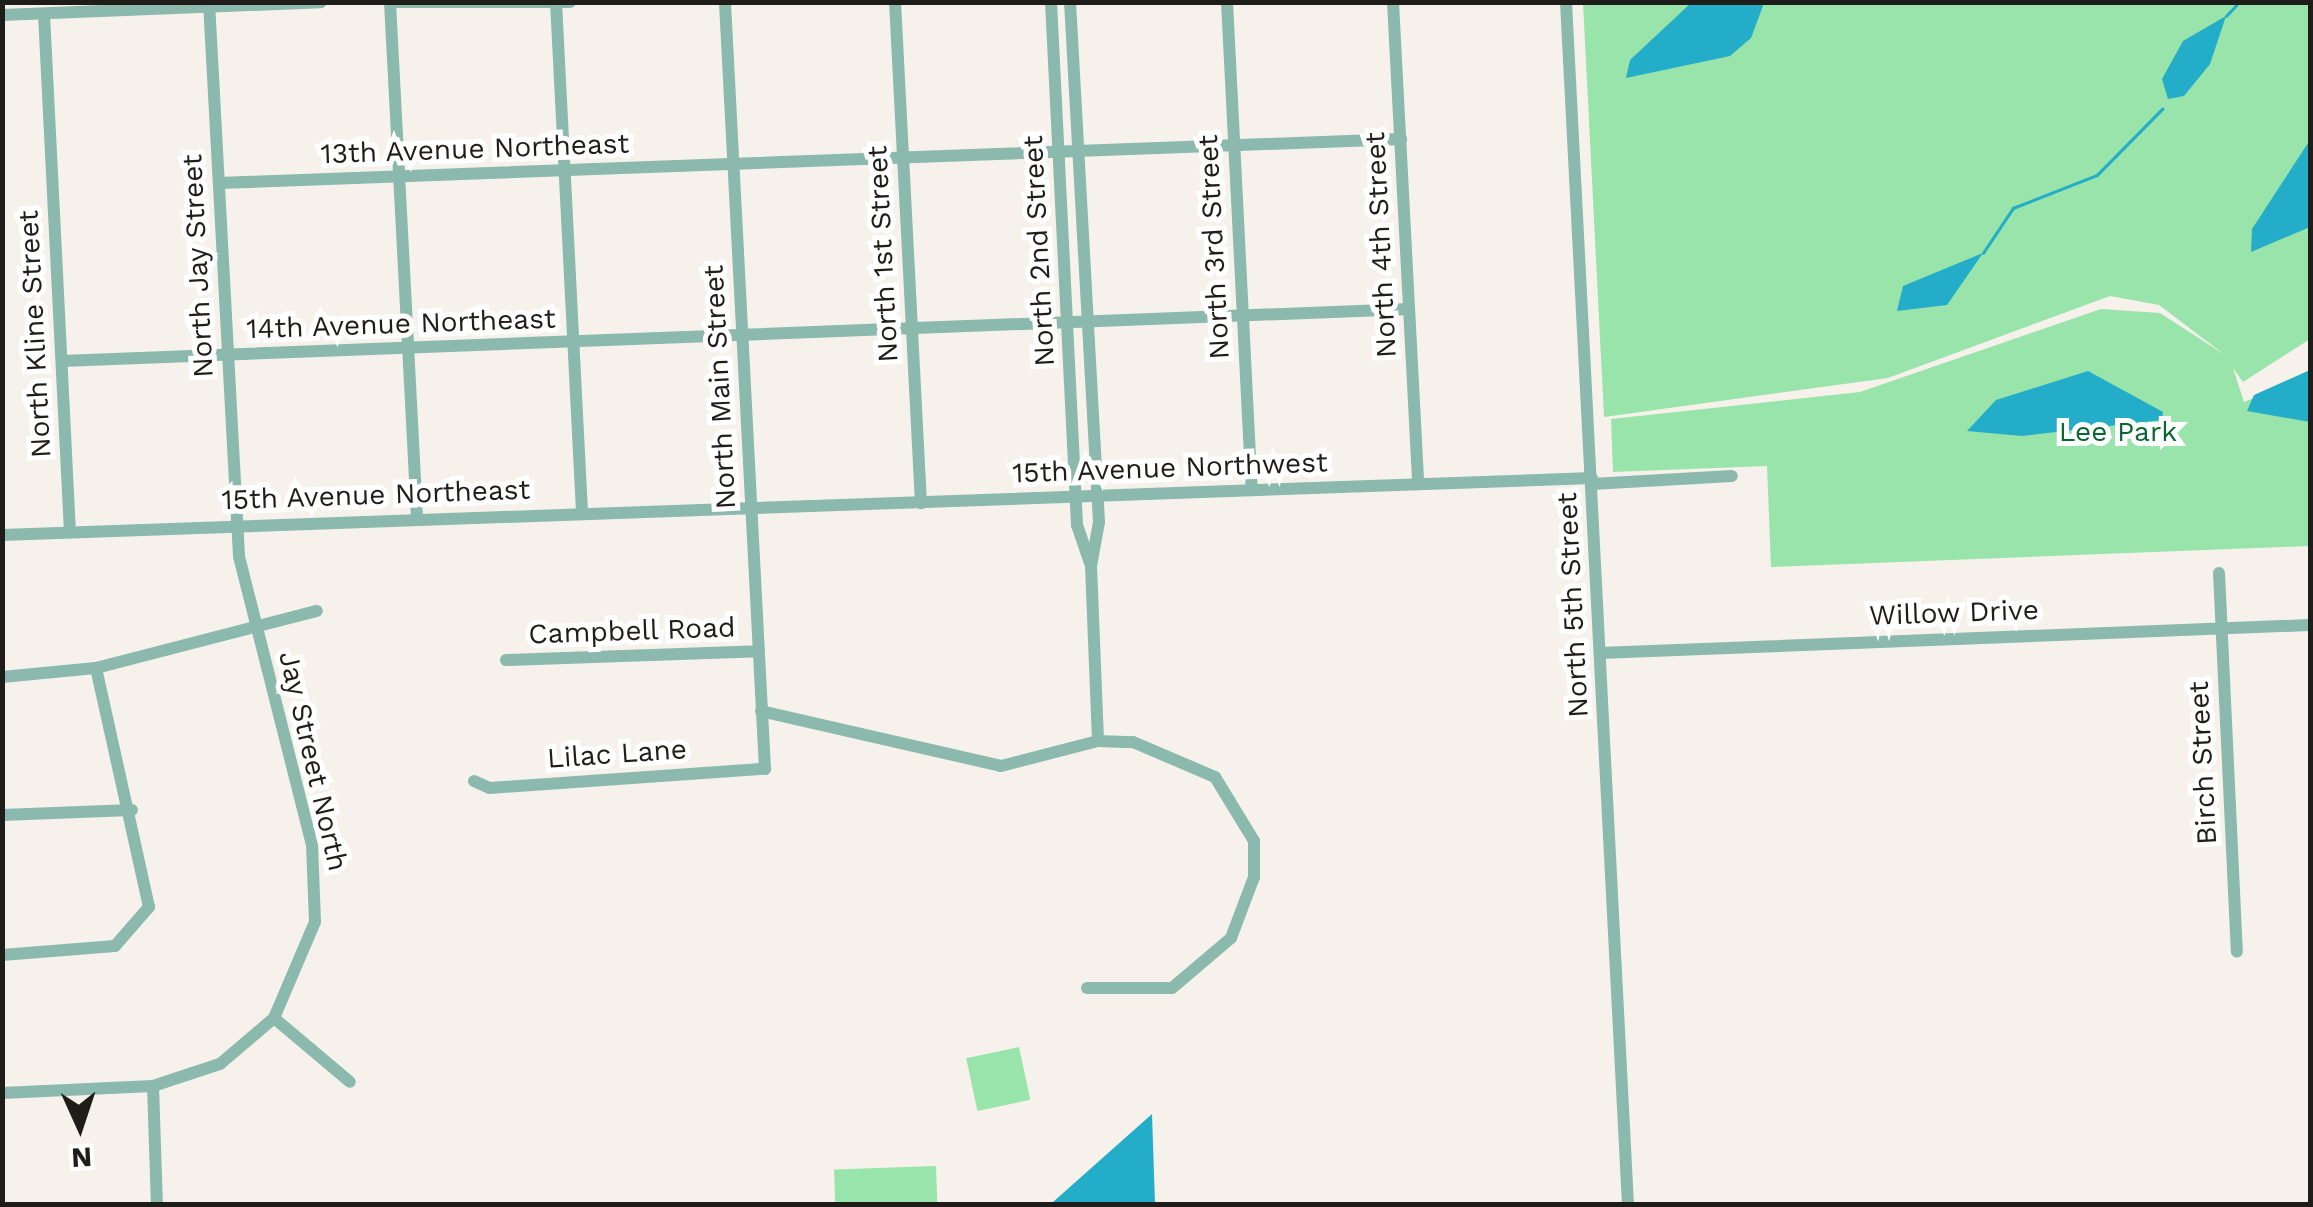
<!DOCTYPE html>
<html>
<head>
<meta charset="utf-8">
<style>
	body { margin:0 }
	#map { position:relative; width:2313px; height:1207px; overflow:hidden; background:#f6f2eb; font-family:"Work Sans",sans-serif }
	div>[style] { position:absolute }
	.green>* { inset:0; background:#98e4aa; transform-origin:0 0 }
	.water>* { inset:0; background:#23adc9 }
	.stream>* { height:2.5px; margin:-1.25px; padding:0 1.25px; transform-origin:1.25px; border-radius:1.25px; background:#23adc9 }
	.minor>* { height:12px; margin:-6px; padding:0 6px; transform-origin:6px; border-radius:6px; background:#8bb9ae }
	span { translate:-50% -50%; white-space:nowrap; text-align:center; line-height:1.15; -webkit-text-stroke:10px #fff; paint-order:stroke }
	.street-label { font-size:28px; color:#1e1d1a }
	.park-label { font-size:28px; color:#0b6732 }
	.frame { position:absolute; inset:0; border:5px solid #1e1d1a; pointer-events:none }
	.north { position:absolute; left:30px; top:1077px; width:100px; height:100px; -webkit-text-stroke:8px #fff; paint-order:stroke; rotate:177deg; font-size:28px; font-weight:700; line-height:40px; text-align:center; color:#1e1d1a }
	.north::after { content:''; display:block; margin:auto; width:35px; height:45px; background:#1e1d1a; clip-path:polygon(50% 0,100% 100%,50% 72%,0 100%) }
</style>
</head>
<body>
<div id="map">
	<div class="green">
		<div style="clip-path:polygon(1583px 3px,2310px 3px,2310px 339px,2243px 382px,2233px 368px,2244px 402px,2310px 375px,2310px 546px,1771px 567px,1767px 466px,1613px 472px,1611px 419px,1860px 392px,2101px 309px,2160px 313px,2225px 355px,2159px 305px,2110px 296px,1888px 378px,1604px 417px)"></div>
		<div style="left:1019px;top:1047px;width:54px;height:54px;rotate:78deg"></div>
		<div style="left:936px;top:1166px;width:38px;height:102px;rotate:88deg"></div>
	</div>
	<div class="water">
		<div style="clip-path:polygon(1691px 3px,1764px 3px,1751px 38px,1730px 56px,1626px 78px,1630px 60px)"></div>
		<div style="clip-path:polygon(2226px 16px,2210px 64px,2184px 96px,2168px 99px,2162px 79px,2183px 41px)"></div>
		<div style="clip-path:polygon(2310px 140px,2310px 227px,2251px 252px,2252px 229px)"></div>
		<div style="clip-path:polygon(1983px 253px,1947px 305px,1897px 311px,1903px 286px)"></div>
		<div style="clip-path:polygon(2310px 370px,2310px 422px,2247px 411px,2254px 395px)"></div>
		<div style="clip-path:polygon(2088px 371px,2163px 412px,2162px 420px,2022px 436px,1967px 431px,1996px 400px)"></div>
		<div style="clip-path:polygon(1152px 1114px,1155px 1204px,1053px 1204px,1053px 1202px)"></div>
	</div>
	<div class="stream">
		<div style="left:2226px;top:16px;width:19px;rotate:-47deg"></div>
		<div style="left:1983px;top:253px;width:54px;rotate:-56.3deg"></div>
		<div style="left:2013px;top:208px;width:90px;rotate:-21.4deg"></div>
		<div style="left:2097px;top:175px;width:93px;rotate:-45.4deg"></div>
	</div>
	<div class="minor">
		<div style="left:390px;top:2px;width:517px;rotate:87deg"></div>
		<div style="left:395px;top:2px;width:175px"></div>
		<div style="left:556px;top:2px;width:510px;rotate:87.08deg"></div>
		<div style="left:895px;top:2px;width:502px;rotate:87.03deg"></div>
		<div style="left:1051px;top:2px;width:524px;rotate:87.15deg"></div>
		<div style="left:1077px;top:525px;width:43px;rotate:71.1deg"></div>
		<div style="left:1070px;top:2px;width:521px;rotate:86.81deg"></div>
		<div style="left:1099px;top:522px;width:45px;rotate:100.3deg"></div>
		<div style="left:1091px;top:566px;width:175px;rotate:87.7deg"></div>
		<div style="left:1227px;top:2px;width:489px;rotate:87.1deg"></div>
		<div style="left:1393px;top:2px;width:483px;rotate:87deg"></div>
		<div style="left:1566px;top:2px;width:1204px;rotate:87.05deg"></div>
		<div style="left:44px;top:14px;width:519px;rotate:87.13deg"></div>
		<div style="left:2px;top:15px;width:319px;rotate:-2.3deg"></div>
		<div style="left:219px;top:183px;width:1183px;rotate:-2.13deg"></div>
		<div style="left:62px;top:361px;width:1348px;rotate:-2.21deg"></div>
		<div style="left:1592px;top:484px;width:140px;rotate:-3.3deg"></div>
		<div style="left:2px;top:535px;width:1591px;rotate:-2.05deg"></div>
		<div style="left:2219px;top:573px;width:379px;rotate:87.3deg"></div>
		<div style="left:1600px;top:653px;width:711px;rotate:-2.26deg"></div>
		<div style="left:506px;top:660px;width:253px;rotate:-2deg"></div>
		<div style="left:2px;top:677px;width:94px;rotate:-5.5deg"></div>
		<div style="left:96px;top:668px;width:228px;rotate:-14.5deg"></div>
		<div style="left:761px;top:711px;width:246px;rotate:12.9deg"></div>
		<div style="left:1001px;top:766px;width:100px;rotate:-14.5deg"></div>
		<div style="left:1098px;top:741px;width:35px;rotate:2deg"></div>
		<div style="left:1133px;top:742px;width:89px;rotate:23.1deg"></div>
		<div style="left:1215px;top:777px;width:75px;rotate:58.6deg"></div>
		<div style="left:1254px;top:841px;width:36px;rotate:90deg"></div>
		<div style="left:1254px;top:877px;width:65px;rotate:110.7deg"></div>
		<div style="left:1231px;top:938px;width:77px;rotate:139.7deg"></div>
		<div style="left:1172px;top:988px;width:85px;rotate:180deg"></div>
		<div style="left:474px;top:781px;width:17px;rotate:24deg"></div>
		<div style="left:490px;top:788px;width:276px;rotate:-4deg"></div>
		<div style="left:765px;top:769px;width:768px;rotate:-92.99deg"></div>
		<div style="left:2px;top:815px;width:130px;rotate:-2.2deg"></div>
		<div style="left:2px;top:955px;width:113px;rotate:-4.6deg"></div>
		<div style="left:115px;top:946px;width:52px;rotate:-48.9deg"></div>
		<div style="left:149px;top:907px;width:245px;rotate:-102.5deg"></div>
		<div style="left:274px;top:1018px;width:99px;rotate:40.1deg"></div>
		<div style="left:153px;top:1086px;width:118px;rotate:88.1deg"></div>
		<div style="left:2px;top:1093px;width:151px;rotate:-2.7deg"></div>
		<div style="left:153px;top:1086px;width:71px;rotate:-18.2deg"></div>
		<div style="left:220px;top:1064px;width:71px;rotate:-40.4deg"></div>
		<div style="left:274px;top:1018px;width:104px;rotate:-66.9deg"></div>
		<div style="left:315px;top:922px;width:77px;rotate:-92.2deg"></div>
		<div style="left:312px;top:845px;width:298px;rotate:-104.2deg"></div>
		<div style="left:239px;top:556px;width:555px;rotate:-93.1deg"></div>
	</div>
	<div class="street-label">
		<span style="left:475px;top:149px;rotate:-2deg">13th Avenue Northeast</span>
		<span style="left:1381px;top:245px;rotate:-93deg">North 4th Street</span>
		<span style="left:1214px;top:247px;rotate:-93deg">North 3rd Street</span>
		<span style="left:1039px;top:251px;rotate:-93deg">North 2nd Street</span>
		<span style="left:883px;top:254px;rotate:-93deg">North 1st Street</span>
		<span style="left:198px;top:266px;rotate:-93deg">North Jay Street</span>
		<span style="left:401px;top:324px;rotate:-2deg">14th Avenue Northeast</span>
		<span style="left:35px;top:334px;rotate:-93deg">North Kline Street</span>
		<span style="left:720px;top:387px;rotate:-93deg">North Main Street</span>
		<span style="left:1170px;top:468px;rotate:-2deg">15th Avenue Northwest</span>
		<span style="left:376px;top:495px;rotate:-2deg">15th Avenue Northeast</span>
		<span style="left:1573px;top:605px;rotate:-93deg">North 5th Street</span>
		<span style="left:1954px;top:613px;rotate:-2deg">Willow Drive</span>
		<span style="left:632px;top:631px;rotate:-2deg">Campbell Road</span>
		<span style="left:617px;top:754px;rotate:-4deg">Lilac Lane</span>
		<span style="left:313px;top:761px;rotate:77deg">Jay Street North</span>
		<span style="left:2203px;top:763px;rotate:-93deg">Birch Street</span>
	</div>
	<div class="park-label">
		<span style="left:2118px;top:432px">Lee Park</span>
	</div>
	<div class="frame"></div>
	<div class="north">N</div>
</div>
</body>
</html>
